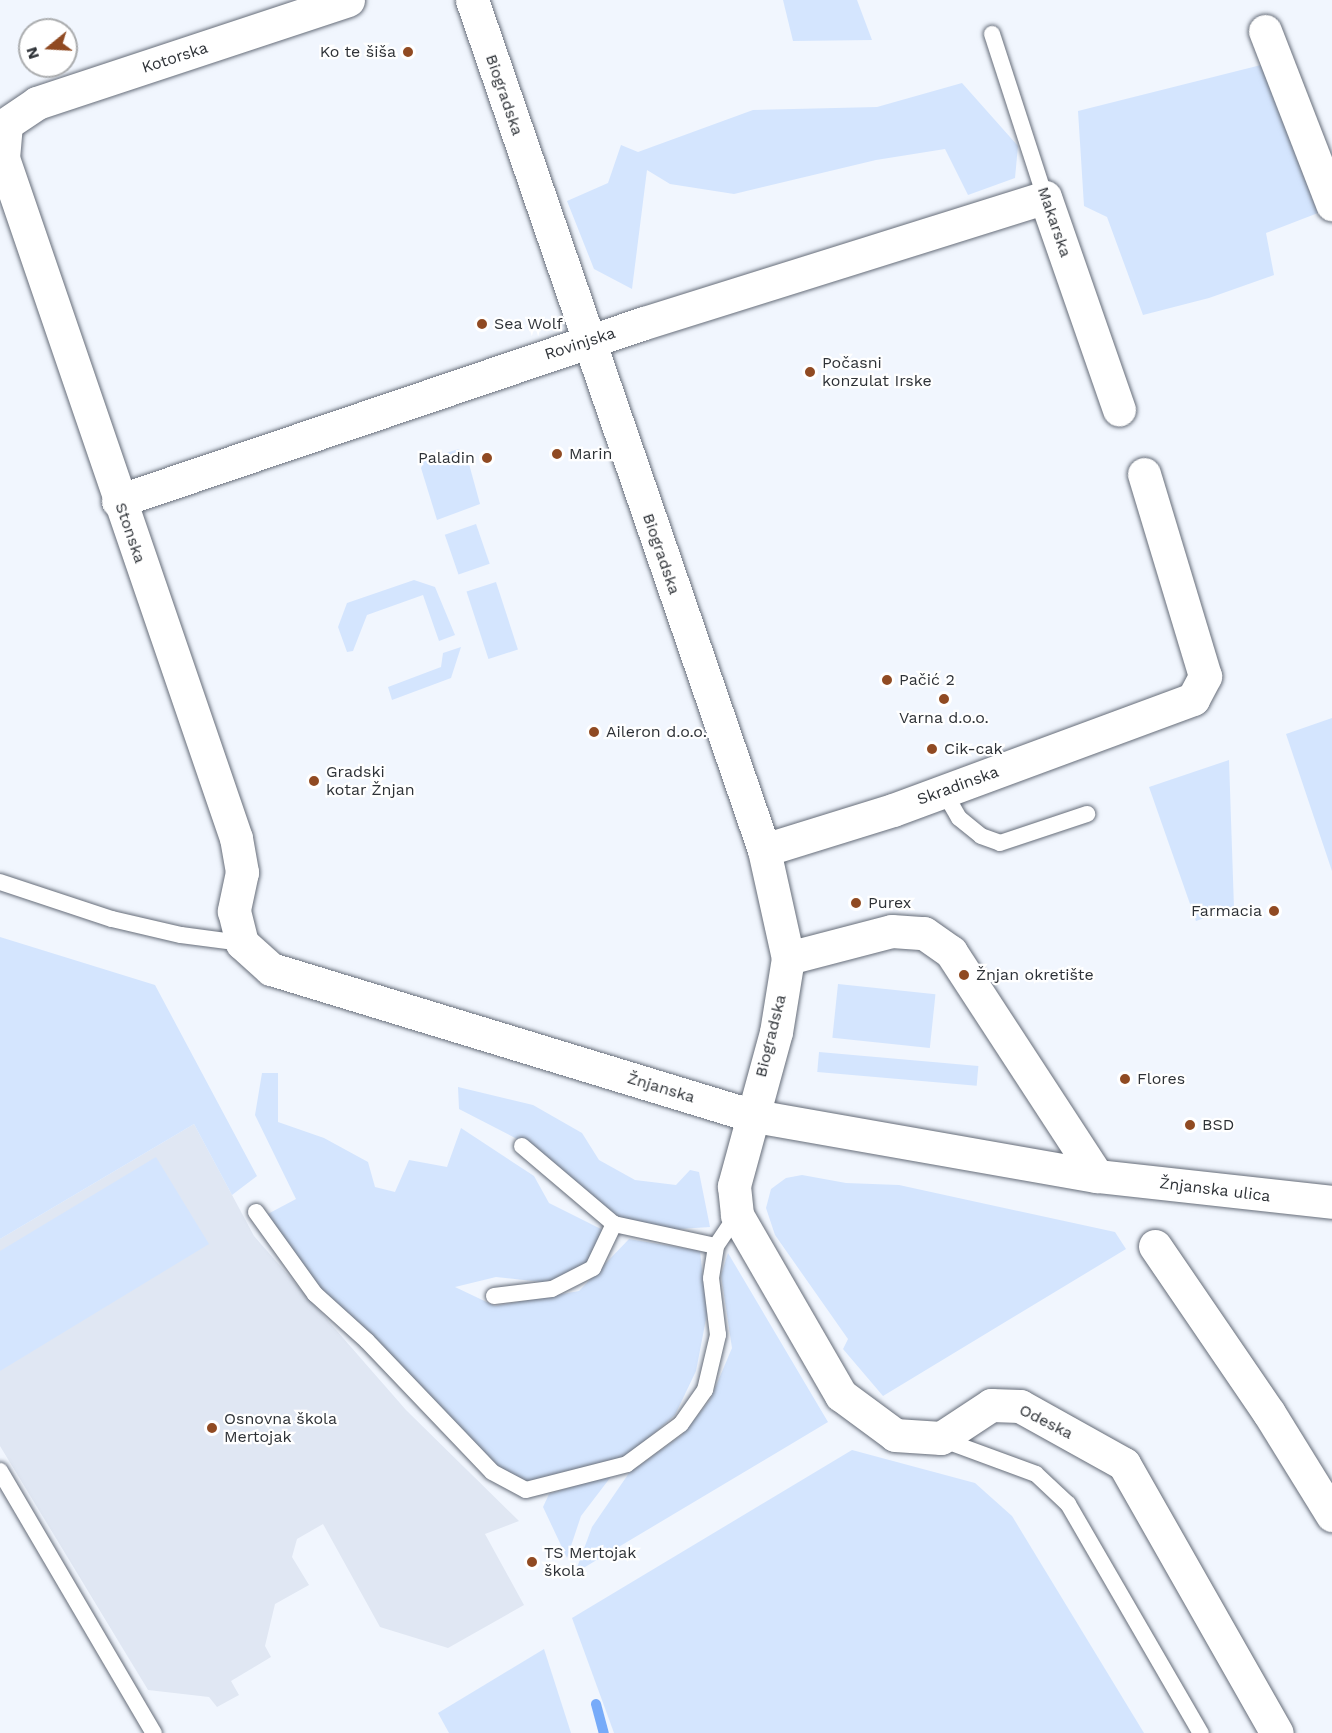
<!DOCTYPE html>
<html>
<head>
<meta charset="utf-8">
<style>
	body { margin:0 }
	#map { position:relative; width:1332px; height:1733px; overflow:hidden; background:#f1f6fe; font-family:"Work Sans",sans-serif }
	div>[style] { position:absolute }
	.built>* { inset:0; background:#e0e7f3 }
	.green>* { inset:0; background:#d4e5fe; transform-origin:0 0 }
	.stream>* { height:10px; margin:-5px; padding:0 5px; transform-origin:5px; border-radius:5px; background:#77abf9 }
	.roads { filter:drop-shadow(0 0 2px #666d79) drop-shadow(0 0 2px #666d79) }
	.lane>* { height:16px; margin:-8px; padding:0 8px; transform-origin:8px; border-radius:8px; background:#fff }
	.street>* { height:33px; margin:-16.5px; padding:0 16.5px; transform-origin:16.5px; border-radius:16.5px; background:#fff }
	.dots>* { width:16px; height:16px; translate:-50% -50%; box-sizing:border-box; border:3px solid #fff; border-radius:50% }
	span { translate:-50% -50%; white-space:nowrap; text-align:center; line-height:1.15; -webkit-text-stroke:4.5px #fff; paint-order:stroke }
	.poi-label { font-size:16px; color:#2e3237 }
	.right { translate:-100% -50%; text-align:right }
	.left { translate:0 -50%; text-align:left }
	.street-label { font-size:16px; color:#2e3237 }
	.north { position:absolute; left:18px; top:18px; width:60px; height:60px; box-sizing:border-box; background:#fff; border:2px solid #abadaf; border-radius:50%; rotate:252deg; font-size:16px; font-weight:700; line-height:24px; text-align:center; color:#2e3237 }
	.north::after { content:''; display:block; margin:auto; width:21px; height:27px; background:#904a22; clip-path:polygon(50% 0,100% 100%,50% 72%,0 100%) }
</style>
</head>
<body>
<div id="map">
	<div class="built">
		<div style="clip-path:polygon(194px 1124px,254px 1236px,406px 1410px,519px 1521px,485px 1534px,524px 1605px,448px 1648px,380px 1627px,323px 1524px,297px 1539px,292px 1557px,309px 1585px,275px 1604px,265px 1646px,271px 1657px,231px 1681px,239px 1695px,217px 1707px,209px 1697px,148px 1690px,0 1446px,0 1239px)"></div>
	</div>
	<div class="green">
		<div style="clip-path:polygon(783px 0,857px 0,872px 40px,793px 41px)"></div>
		<div style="clip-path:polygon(1261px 65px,1318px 213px,1266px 233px,1274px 275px,1209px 298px,1143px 315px,1107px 217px,1084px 206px,1078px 111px)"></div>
		<div style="clip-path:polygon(962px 83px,1018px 146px,1015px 178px,968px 195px,945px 149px,876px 160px,734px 194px,670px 184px,647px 170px,632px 289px,594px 269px,567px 201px,608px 183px,621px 145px,638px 152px,753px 110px,877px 107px)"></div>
		<div style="clip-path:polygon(458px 449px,466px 453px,480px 504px,437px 520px,421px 468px,424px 461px)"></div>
		<div style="left:476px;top:524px;width:42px;height:33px;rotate:71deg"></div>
		<div style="clip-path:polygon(414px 580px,435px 587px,455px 635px,439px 641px,423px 595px,367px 615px,353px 651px,347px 652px,338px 627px,347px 603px)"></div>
		<div style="left:496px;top:582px;width:71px;height:31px;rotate:72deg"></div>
		<div style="clip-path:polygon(461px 647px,451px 678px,392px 700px,388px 687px,441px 667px,443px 653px)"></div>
		<div style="clip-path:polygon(1332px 718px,1332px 871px,1286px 734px)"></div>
		<div style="clip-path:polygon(1229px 760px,1234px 908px,1196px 921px,1149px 787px)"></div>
		<div style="clip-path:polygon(0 937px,155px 985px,257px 1176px,232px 1195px,194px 1124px,0 1239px)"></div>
		<div style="left:838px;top:984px;width:98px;height:54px;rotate:6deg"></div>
		<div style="left:819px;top:1052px;width:160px;height:20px;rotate:5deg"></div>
		<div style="clip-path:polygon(262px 1073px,278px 1073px,278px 1122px,324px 1138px,368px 1162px,375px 1187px,395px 1192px,409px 1160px,447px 1167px,461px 1128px,534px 1176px,549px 1203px,603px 1230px,585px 1266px,551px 1283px,496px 1277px,455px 1287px,495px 1306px,579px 1291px,629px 1239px,700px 1251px,707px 1314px,696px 1371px,675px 1415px,625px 1458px,527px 1484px,493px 1467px,322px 1294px,264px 1216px,296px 1199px,255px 1115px)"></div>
		<div style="clip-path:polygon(458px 1087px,533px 1105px,582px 1133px,599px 1160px,635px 1180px,676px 1185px,690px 1170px,699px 1172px,710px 1227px,664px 1230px,617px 1217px,519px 1140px,459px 1109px)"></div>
		<div style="clip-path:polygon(156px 1157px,209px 1244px,0 1371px,0 1251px)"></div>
		<div style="clip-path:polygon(802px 1175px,846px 1183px,899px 1185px,1115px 1232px,1126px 1249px,883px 1396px,843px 1349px,848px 1339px,775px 1235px,766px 1208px,771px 1189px,786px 1178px)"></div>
		<div style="clip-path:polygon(728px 1253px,828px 1422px,575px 1573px,592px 1527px,629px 1473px,682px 1435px,710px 1400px,732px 1348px,721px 1275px)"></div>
		<div style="clip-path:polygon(852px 1450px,975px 1483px,1012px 1516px,1144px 1733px,614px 1733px,572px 1618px)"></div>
		<div style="clip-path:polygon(613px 1474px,581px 1516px,567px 1558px,543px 1507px,549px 1494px)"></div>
		<div style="clip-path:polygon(544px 1649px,571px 1733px,449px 1733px,438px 1713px)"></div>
	</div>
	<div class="stream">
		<div style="left:596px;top:1704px;width:30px;rotate:75deg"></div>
	</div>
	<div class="roads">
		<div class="lane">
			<div style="left:992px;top:34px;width:171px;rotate:72deg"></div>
			<div style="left:944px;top:792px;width:30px;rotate:60deg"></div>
			<div style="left:959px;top:818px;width:28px;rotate:39deg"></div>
			<div style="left:981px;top:836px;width:20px;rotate:20deg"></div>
			<div style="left:1000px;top:843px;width:92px;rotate:-18.4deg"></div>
			<div style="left:0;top:882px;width:118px;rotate:18.3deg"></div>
			<div style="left:112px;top:919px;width:71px;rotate:13.1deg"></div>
			<div style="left:181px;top:935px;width:62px;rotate:7.5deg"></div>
			<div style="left:522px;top:1146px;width:121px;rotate:40.3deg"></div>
			<div style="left:614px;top:1224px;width:104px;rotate:12.2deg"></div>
			<div style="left:256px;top:1212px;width:101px;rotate:54.3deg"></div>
			<div style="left:315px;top:1294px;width:70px;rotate:42.1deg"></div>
			<div style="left:367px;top:1341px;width:181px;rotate:46.3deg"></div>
			<div style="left:492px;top:1472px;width:38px;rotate:28deg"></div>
			<div style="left:526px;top:1490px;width:104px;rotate:-14.4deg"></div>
			<div style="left:627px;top:1464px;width:67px;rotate:-36.5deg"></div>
			<div style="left:681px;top:1424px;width:42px;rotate:-54.8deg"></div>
			<div style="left:705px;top:1390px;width:57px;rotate:-76.7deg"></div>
			<div style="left:718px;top:1335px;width:57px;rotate:-97deg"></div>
			<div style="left:711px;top:1278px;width:32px;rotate:-81deg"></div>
			<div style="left:716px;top:1246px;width:37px;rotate:-56deg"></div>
			<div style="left:494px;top:1296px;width:58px;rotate:-6.9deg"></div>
			<div style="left:552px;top:1289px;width:46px;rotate:-27.1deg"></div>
			<div style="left:593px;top:1268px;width:49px;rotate:-64.5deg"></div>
			<div style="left:941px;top:1439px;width:101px;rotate:20.2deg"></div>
			<div style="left:1036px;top:1474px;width:44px;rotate:43.2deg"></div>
			<div style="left:1068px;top:1504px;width:265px;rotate:59.9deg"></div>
			<div style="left:0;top:1471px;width:304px;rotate:59.6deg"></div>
		</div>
		<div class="street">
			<div style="left:348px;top:0;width:328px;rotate:161.7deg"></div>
			<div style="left:37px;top:103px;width:37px;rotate:146deg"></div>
			<div style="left:6px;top:124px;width:34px;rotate:95deg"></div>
			<div style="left:3px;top:158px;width:719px;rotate:71.09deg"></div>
			<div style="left:236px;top:838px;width:35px;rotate:80deg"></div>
			<div style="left:242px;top:872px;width:40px;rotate:102deg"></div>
			<div style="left:234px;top:911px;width:33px;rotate:76deg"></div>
			<div style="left:242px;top:943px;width:39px;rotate:42deg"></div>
			<div style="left:271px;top:969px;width:501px;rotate:16.95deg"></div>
			<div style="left:750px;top:1115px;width:352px;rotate:10deg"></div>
			<div style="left:1097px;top:1176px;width:236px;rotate:6.3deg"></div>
			<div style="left:472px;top:0;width:899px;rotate:71.04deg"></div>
			<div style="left:764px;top:850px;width:111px;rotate:77.5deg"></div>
			<div style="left:788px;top:958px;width:75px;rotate:99.2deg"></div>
			<div style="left:776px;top:1032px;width:160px;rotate:105.3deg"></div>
			<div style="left:734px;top:1186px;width:29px;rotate:84deg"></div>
			<div style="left:737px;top:1215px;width:208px;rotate:60deg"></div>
			<div style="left:841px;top:1395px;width:67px;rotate:36.5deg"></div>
			<div style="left:895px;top:1435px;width:46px;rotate:3.7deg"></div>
			<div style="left:941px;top:1438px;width:60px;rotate:-33.4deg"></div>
			<div style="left:991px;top:1405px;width:29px;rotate:2deg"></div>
			<div style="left:1020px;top:1406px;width:119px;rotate:29.1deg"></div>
			<div style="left:1124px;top:1464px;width:309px;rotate:60.4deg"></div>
			<div style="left:1265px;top:31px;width:186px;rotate:68.8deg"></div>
			<div style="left:118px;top:501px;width:555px;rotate:-18.7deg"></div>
			<div style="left:644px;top:323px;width:420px;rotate:-17.4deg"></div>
			<div style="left:1045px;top:197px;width:225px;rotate:70.8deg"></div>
			<div style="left:764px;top:850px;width:135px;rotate:-17.2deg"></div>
			<div style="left:893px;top:810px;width:320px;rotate:-20.3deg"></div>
			<div style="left:1193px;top:699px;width:26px;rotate:-62deg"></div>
			<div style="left:1205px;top:676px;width:211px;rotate:-106.8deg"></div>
			<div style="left:788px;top:958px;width:107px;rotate:-14.6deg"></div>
			<div style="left:892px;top:931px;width:32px;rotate:4deg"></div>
			<div style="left:924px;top:933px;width:33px;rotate:35deg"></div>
			<div style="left:951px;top:952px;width:267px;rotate:56.9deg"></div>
			<div style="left:1155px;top:1246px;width:202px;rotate:55.7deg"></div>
			<div style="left:1269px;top:1413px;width:120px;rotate:58.3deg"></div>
		</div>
	</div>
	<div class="dots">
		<div style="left:408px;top:52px;background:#904a22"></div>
		<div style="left:482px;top:324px;background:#904a22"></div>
		<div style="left:810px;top:372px;background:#904a22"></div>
		<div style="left:557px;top:454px;background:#904a22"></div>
		<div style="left:487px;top:458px;background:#904a22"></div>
		<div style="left:887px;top:680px;background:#904a22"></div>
		<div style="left:944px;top:699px;background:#904a22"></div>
		<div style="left:594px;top:732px;background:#904a22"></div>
		<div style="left:932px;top:749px;background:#904a22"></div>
		<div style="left:314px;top:781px;background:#904a22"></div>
		<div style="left:856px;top:903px;background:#904a22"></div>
		<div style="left:1274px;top:911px;background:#904a22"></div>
		<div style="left:964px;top:975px;background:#904a22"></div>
		<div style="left:1125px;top:1079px;background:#904a22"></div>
		<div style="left:1190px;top:1125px;background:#904a22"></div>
		<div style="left:212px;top:1428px;background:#904a22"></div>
		<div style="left:532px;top:1562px;background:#904a22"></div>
	</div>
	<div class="poi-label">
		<span class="right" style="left:396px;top:52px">Ko te šiša</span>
		<span class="left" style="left:494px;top:324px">Sea Wolf</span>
		<span class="left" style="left:822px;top:372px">Počasni<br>konzulat Irske</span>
		<span class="left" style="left:569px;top:454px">Marin</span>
		<span class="right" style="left:475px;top:458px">Paladin</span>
		<span class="left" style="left:899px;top:680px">Pačić 2</span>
		<span style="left:944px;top:718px">Varna d.o.o.</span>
		<span class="left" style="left:606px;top:732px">Aileron d.o.o.</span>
		<span class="left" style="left:944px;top:749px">Cik-cak</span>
		<span class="left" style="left:326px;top:781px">Gradski<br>kotar Žnjan</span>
		<span class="left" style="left:868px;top:903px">Purex</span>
		<span class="right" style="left:1262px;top:911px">Farmacia</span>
		<span class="left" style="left:976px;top:975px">Žnjan okretište</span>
		<span class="left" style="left:1137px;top:1079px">Flores</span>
		<span class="left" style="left:1202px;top:1125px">BSD</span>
		<span class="left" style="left:224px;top:1428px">Osnovna škola<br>Mertojak</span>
		<span class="left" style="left:544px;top:1562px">TS Mertojak<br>škola</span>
	</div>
	<div class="street-label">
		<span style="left:175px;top:58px;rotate:-18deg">Kotorska</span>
		<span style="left:504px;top:95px;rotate:71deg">Biogradska</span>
		<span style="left:1054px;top:222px;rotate:71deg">Makarska</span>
		<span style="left:580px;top:344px;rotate:-18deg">Rovinjska</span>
		<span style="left:130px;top:533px;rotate:71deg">Stonska</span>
		<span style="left:661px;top:554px;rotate:71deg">Biogradska</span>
		<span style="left:958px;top:786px;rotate:-20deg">Skradinska</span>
		<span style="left:771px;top:1036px;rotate:-76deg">Biogradska</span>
		<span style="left:661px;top:1088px;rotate:17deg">Žnjanska</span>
		<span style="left:1215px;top:1190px;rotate:7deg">Žnjanska ulica</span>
		<span style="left:1046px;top:1422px;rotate:27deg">Odeska</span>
	</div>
	<div class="north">N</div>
</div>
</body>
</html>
